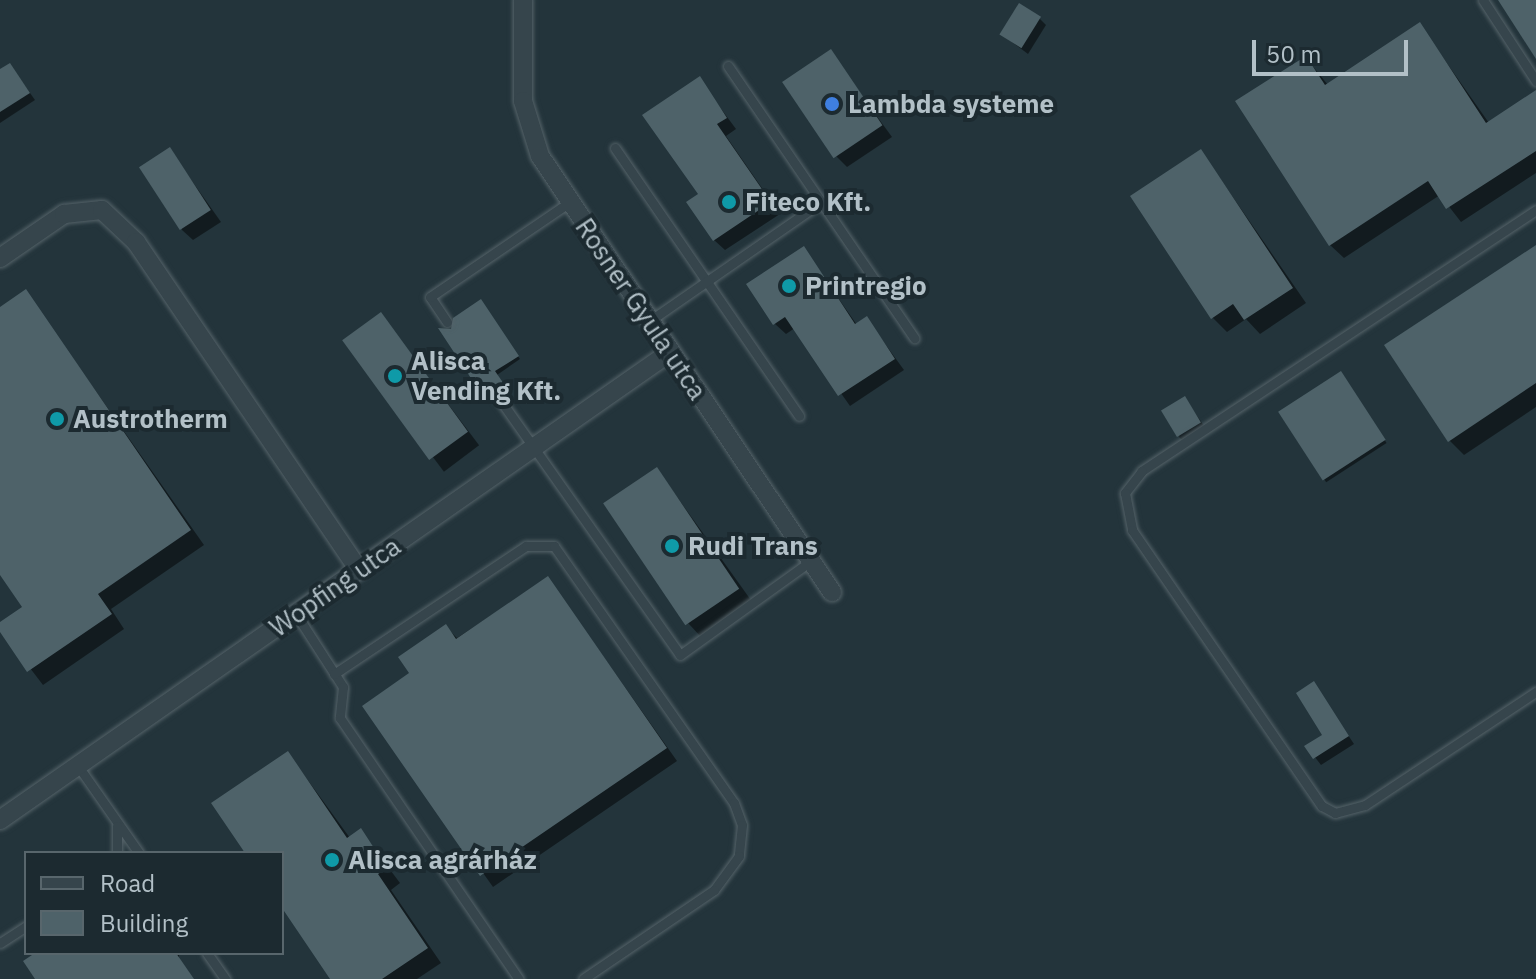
<!DOCTYPE html>
<html>
<head>
<meta charset="utf-8">
<style>
	body { margin:0 }
	#map { position:relative; width:1536px; height:979px; overflow:hidden; background:#23343b; font-family:"IBM Plex Sans",sans-serif }
	div>[style] { position:absolute }
	.shadow>* { inset:0; background:#0007; transform-origin:0 0 }
	.building>* { inset:0; background:#4e6269; transform-origin:0 0 }
	.roads { filter:drop-shadow(0 0 2px #556369) drop-shadow(0 0 2px #556369) }
	.lane>* { height:9px; margin:-4.5px; padding:0 4.5px; transform-origin:4.5px; border-radius:4.5px; background:#36454c }
	.street>* { height:18px; margin:-9px; padding:0 9px; transform-origin:9px; border-radius:9px; background:#36454c }
	.dots>* { width:22px; height:22px; translate:-50% -50%; box-sizing:border-box; border:4px solid #1c2a30; border-radius:50% }
	span { translate:-50% -50%; white-space:nowrap; text-align:center; line-height:1.15; -webkit-text-stroke:8px #1c2a30; paint-order:stroke }
	.poi-label { font-size:26px; color:#b2c0c7; font-weight:700 }
	.left { translate:0 -50%; text-align:left }
	.street-label { font-size:26px; color:#b2c0c7 }
	.legend { position:absolute; left:24px; top:851px; width:260px; height:104px; box-sizing:border-box; background:#1c2a30; border:2px solid #58666c; margin:0; padding:10px 14px; list-style:none; font-size:24px; color:#b2c0c7 }
	.legend li { display:flex; align-items:center; gap:16px; height:40px }
	.legend b { width:40px; border:2px solid #58666c }
	.scale { position:absolute; left:1252px; top:40px; width:156px; height:36px; box-sizing:border-box; border:4px solid #b2c0c7; border-top:0; padding-left:10px; font-size:24px; line-height:28px; white-space:nowrap; color:#b2c0c7; -webkit-text-stroke:6px #1c2a30; paint-order:stroke }
</style>
</head>
<body>
<div id="map">
	<div class="shadow">
		<div style="clip-path:polygon(1039px 18px,1046px 25px,1028px 54px,1001px 34px)"></div>
		<div style="clip-path:polygon(1420px 25px,1489px 123px,1536px 92px,1536px 173px,1461px 222px,1440px 195px,1344px 258px,1330px 245px,1306px 58px,1328px 85px)"></div>
		<div style="clip-path:polygon(830px 52px,892px 137px,847px 167px,836px 156px)"></div>
		<div style="clip-path:polygon(10px 65px,35px 100px,0 123px,0 72px)"></div>
		<div style="clip-path:polygon(699px 79px,736px 129px,726px 136px,780px 214px,725px 250px,714px 240px,701px 194px)"></div>
		<div style="clip-path:polygon(170px 150px,221px 222px,193px 240px,182px 230px)"></div>
		<div style="clip-path:polygon(1201px 151px,1306px 303px,1260px 334px,1246px 319px,1227px 332px,1212px 317px)"></div>
		<div style="clip-path:polygon(1536px 247px,1536px 407px,1464px 455px,1449px 440px)"></div>
		<div style="clip-path:polygon(804px 249px,857px 325px,867px 319px,904px 370px,850px 406px,795px 328px,786px 334px,775px 324px)"></div>
		<div style="clip-path:polygon(26px 292px,204px 545px,111px 609px,124px 629px,43px 685px,0 629px,25px 607px,0 572px,0 309px)"></div>
		<div style="clip-path:polygon(483px 305px,520px 359px,497px 375px,507px 390px,495px 390px,490px 401px,442px 330px,452px 331px)"></div>
		<div style="left:381px;top:315px;width:163px;height:44px;rotate:53deg"></div>
		<div style="left:1343px;top:376px;width:80px;height:72px;rotate:57deg"></div>
		<div style="clip-path:polygon(1185px 399px,1207px 430px,1186px 444px,1179px 437px)"></div>
		<div style="clip-path:polygon(657px 469px,753px 603px,702px 638px,688px 623px)"></div>
		<div style="clip-path:polygon(548px 578px,677px 761px,493px 887px,365px 707px,412px 674px,445px 626px,457px 638px)"></div>
		<div style="clip-path:polygon(1314px 684px,1354px 744px,1321px 765px,1307px 747px,1325px 735px)"></div>
		<div style="clip-path:polygon(288px 753px,350px 838px,361px 831px,400px 883px,391px 890px,441px 963px,417px 979px,333px 979px,282px 904px,282px 853px,247px 853px)"></div>
		<div style="left:38px;top:953px;width:141px;height:26px"></div>
	</div>
	<div class="building">
		<div style="clip-path:polygon(1498px 0,1536px 0,1536px 59px)"></div>
		<div style="left:1019px;top:3px;width:26px;height:37px;rotate:32deg"></div>
		<div style="clip-path:polygon(1420px 22px,1486px 123px,1536px 90px,1536px 151px,1446px 209px,1428px 181px,1329px 246px,1235px 101px,1306px 56px,1325px 85px)"></div>
		<div style="left:831px;top:49px;width:92px;height:59px;rotate:56deg"></div>
		<div style="clip-path:polygon(10px 63px,30px 93px,0 112px,0 69px)"></div>
		<div style="clip-path:polygon(700px 76px,727px 118px,717px 124px,771px 202px,713px 241px,686px 202px,698px 194px,642px 115px)"></div>
		<div style="left:170px;top:147px;width:75px;height:37px;rotate:57deg"></div>
		<div style="clip-path:polygon(1201px 149px,1293px 288px,1244px 320px,1233px 304px,1211px 319px,1130px 196px)"></div>
		<div style="clip-path:polygon(1536px 245px,1536px 383px,1448px 442px,1384px 345px)"></div>
		<div style="clip-path:polygon(804px 246px,855px 324px,867px 316px,895px 359px,838px 396px,785px 317px,773px 325px,746px 284px)"></div>
		<div style="clip-path:polygon(26px 289px,191px 530px,98px 594px,112px 614px,27px 672px,0 632px,0 622px,22px 607px,0 575px,0 307px)"></div>
		<div style="clip-path:polygon(481px 299px,519px 356px,495px 371px,506px 387px,492px 388px,486px 401px,438px 328px,451px 329px,453px 318px)"></div>
		<div style="left:381px;top:312px;width:148px;height:48px;rotate:54deg"></div>
		<div style="left:1341px;top:371px;width:82px;height:75px;rotate:57deg"></div>
		<div style="left:1185px;top:396px;width:31px;height:28px;rotate:59deg"></div>
		<div style="left:657px;top:467px;width:147px;height:65px;rotate:56deg"></div>
		<div style="clip-path:polygon(548px 576px,667px 748px,480px 876px,362px 706px,409px 673px,398px 657px,446px 624px,456px 639px)"></div>
		<div style="clip-path:polygon(1314px 681px,1349px 736px,1313px 759px,1304px 746px,1322px 735px,1296px 693px)"></div>
		<div style="clip-path:polygon(288px 751px,347px 838px,361px 828px,387px 868px,378px 874px,428px 948px,382px 979px,330px 979px,282px 908px,282px 853px,245px 853px,211px 803px)"></div>
		<div style="clip-path:polygon(35px 953px,176px 953px,194px 979px,35px 979px,23px 961px)"></div>
	</div>
	<div class="roads">
		<div class="lane">
			<div style="left:1483px;top:0;width:97px;rotate:56.8deg"></div>
			<div style="left:728px;top:66px;width:330px;rotate:55.6deg"></div>
			<div style="left:615px;top:148px;width:325px;rotate:55.5deg"></div>
			<div style="left:1536px;top:210px;width:473px;rotate:146.5deg"></div>
			<div style="left:1142px;top:471px;width:28px;rotate:128deg"></div>
			<div style="left:1125px;top:493px;width:38px;rotate:79deg"></div>
			<div style="left:1132px;top:530px;width:335px;rotate:55.5deg"></div>
			<div style="left:1322px;top:806px;width:15px;rotate:28deg"></div>
			<div style="left:1335px;top:813px;width:31px;rotate:-15deg"></div>
			<div style="left:1365px;top:805px;width:205px;rotate:-33.5deg"></div>
			<div style="left:447px;top:322px;width:30px;rotate:-124deg"></div>
			<div style="left:430px;top:297px;width:169px;rotate:-34.2deg"></div>
			<div style="left:648px;top:322px;width:211px;rotate:-34.7deg"></div>
			<div style="left:496px;top:394px;width:319px;rotate:54.8deg"></div>
			<div style="left:680px;top:655px;width:161px;rotate:-35.7deg"></div>
			<div style="left:296px;top:614px;width:87px;rotate:57.2deg"></div>
			<div style="left:343px;top:687px;width:31px;rotate:96deg"></div>
			<div style="left:340px;top:718px;width:316px;rotate:55.6deg"></div>
			<div style="left:334px;top:674px;width:231px;rotate:-33.7deg"></div>
			<div style="left:526px;top:546px;width:28px"></div>
			<div style="left:554px;top:546px;width:314px;rotate:55deg"></div>
			<div style="left:734px;top:803px;width:23px;rotate:70deg"></div>
			<div style="left:742px;top:825px;width:31px;rotate:96deg"></div>
			<div style="left:739px;top:856px;width:42px;rotate:126.3deg"></div>
			<div style="left:714px;top:890px;width:158px;rotate:145.8deg"></div>
			<div style="left:78px;top:766px;width:106px;rotate:55deg"></div>
			<div style="left:117px;top:826px;width:27px;rotate:90deg"></div>
			<div style="left:0;top:943px;width:31px;rotate:-33deg"></div>
			<div style="left:207px;top:953px;width:32px;rotate:55deg"></div>
		</div>
		<div class="street">
			<div style="left:523px;top:0;width:101px;rotate:90deg"></div>
			<div style="left:523px;top:101px;width:58px;rotate:72.8deg"></div>
			<div style="left:540px;top:156px;width:525px;rotate:56.19deg"></div>
			<div style="left:0;top:258px;width:78px;rotate:-34.5deg"></div>
			<div style="left:64px;top:214px;width:38px;rotate:-6deg"></div>
			<div style="left:102px;top:210px;width:47px;rotate:43.3deg"></div>
			<div style="left:136px;top:242px;width:397px;rotate:55.8deg"></div>
			<div style="left:0;top:820px;width:816px;rotate:-34.92deg"></div>
		</div>
	</div>
	<div class="dots">
		<div style="left:832px;top:104px;background:#3f7fe0"></div>
		<div style="left:729px;top:202px;background:#0f9aa8"></div>
		<div style="left:789px;top:286px;background:#0f9aa8"></div>
		<div style="left:395px;top:376px;background:#0f9aa8"></div>
		<div style="left:57px;top:419px;background:#0f9aa8"></div>
		<div style="left:672px;top:546px;background:#0f9aa8"></div>
		<div style="left:332px;top:860px;background:#0f9aa8"></div>
	</div>
	<div class="poi-label">
		<span class="left" style="left:848px;top:104px">Lambda systeme</span>
		<span class="left" style="left:745px;top:202px">Fiteco Kft.</span>
		<span class="left" style="left:805px;top:286px">Printregio</span>
		<span class="left" style="left:411px;top:376px">Alisca<br>Vending Kft.</span>
		<span class="left" style="left:73px;top:419px">Austrotherm</span>
		<span class="left" style="left:688px;top:546px">Rudi Trans</span>
		<span class="left" style="left:348px;top:860px">Alisca agrárház</span>
	</div>
	<div class="street-label">
		<span style="left:641px;top:309px;rotate:56deg">Rosner Gyula utca</span>
		<span style="left:335px;top:587px;rotate:-35deg">Wopfing utca</span>
	</div>
	<ul class="legend">
	<li><b style="height:10px;background:#36454c"></b>Road</li>
	<li><b style="height:22px;background:#4e6269"></b>Building</li>
	</ul>
	<div class="scale">50 m</div>
</div>
</body>
</html>
